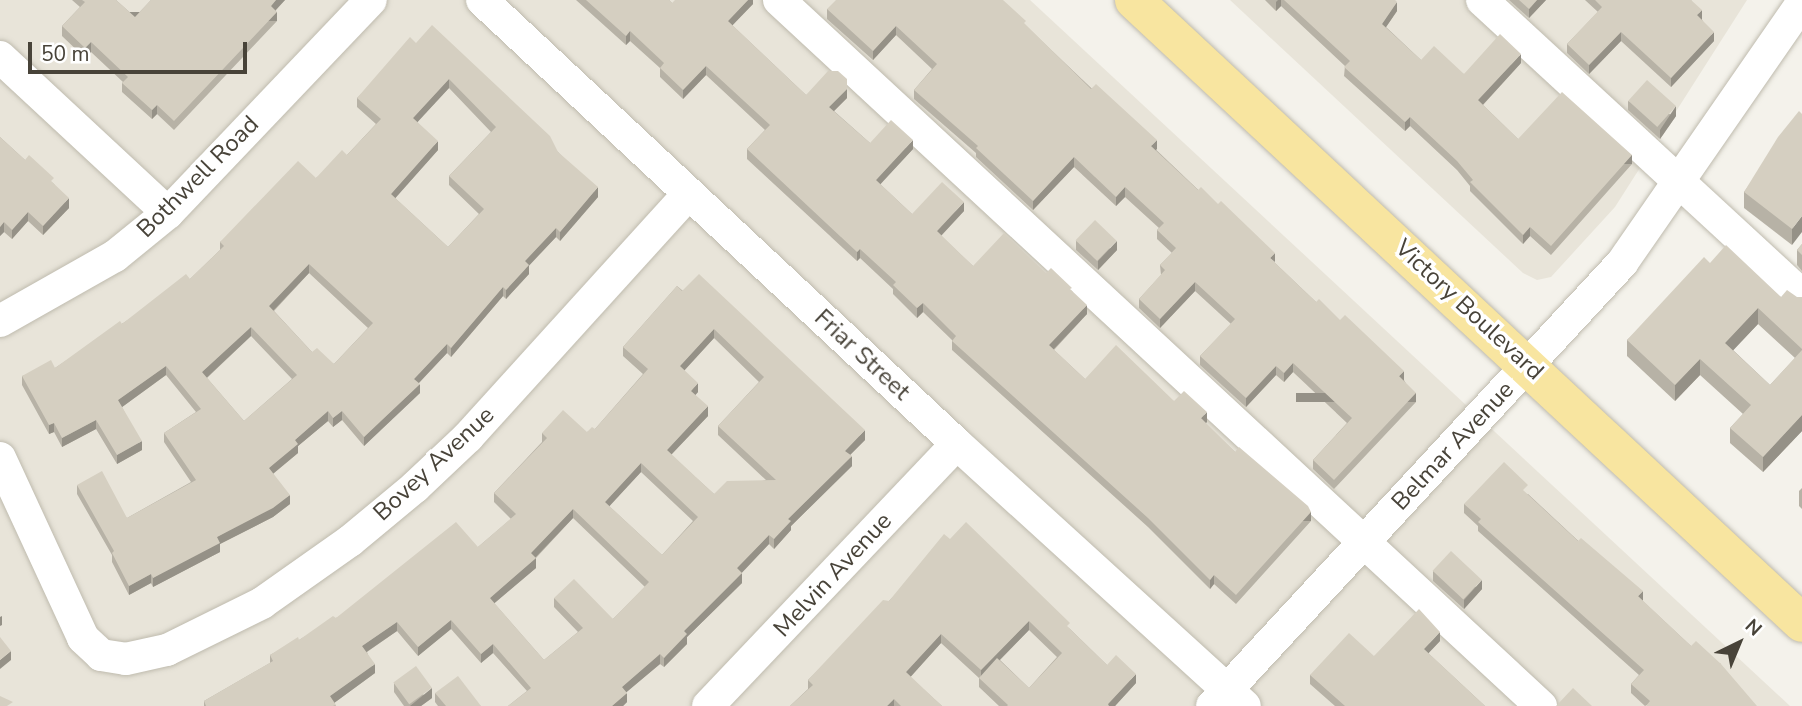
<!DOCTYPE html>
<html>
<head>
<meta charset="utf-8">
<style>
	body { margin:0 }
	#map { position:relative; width:1802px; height:706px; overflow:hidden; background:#f4f2eb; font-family:"Nunito Sans",sans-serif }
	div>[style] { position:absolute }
	.residential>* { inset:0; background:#e8e4d9 }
	.roads { filter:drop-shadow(0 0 2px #bfbbae) drop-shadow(0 0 2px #bfbbae) }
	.minor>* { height:32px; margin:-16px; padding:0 16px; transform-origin:16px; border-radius:16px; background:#fff }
	.major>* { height:38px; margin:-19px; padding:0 19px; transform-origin:19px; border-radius:19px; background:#f8e5a0 }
	.wall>* { inset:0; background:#b7b2a6 }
	.shaded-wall>* { inset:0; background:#959187; transform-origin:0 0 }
	.building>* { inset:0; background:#d5cfc1; transform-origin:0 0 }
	span { translate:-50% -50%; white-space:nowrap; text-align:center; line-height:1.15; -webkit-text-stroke:7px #fff; paint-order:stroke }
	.street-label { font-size:24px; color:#484339 }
	.north { position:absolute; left:1704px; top:608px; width:70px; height:70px; -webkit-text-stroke:5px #fff; paint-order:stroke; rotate:43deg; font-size:19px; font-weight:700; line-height:28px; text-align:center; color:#484339 }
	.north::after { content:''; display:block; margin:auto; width:24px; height:32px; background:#484339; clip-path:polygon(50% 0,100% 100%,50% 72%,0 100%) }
	.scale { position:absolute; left:28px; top:42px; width:219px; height:32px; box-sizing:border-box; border:4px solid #484339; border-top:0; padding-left:9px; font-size:21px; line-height:24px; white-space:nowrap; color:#484339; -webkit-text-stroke:5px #fff; paint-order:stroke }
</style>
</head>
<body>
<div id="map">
	<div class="residential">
		<div style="clip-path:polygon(0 0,1030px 0,1790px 706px,0 706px)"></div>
		<div style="clip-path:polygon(1230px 0,1747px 0,1615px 207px,1551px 277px,1537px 280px,1523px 273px)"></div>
	</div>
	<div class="roads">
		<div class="minor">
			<div style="left:482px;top:0;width:650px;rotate:43.07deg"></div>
			<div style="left:957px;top:444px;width:389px;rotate:42.3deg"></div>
			<div style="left:779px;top:0;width:1039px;rotate:42.82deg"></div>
			<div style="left:1482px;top:0;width:435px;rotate:42.7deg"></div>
			<div style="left:0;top:57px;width:229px;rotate:42.9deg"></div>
			<div style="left:0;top:321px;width:132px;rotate:-29.5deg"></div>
			<div style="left:115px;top:256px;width:68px;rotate:-39.1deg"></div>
			<div style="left:168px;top:213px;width:294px;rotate:-46.4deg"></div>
			<div style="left:0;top:458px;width:198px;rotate:65.2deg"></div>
			<div style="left:83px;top:638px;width:25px;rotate:43deg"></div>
			<div style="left:101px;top:655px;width:25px;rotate:9deg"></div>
			<div style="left:126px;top:659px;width:42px;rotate:-12.4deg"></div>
			<div style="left:167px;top:650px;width:106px;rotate:-26.3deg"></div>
			<div style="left:262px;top:603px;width:108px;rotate:-35.2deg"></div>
			<div style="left:350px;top:541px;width:85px;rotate:-39.7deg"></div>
			<div style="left:415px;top:487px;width:73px;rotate:-43.3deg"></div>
			<div style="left:468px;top:437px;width:328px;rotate:-47.8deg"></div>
			<div style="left:708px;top:706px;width:361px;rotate:-46.5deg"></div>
			<div style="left:1212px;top:706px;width:604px;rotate:-47.22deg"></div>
			<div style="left:1622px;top:263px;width:316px;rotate:-55.3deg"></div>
		</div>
		<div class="major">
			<div style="left:1134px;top:0;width:913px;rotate:43deg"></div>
		</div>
	</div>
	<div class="wall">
		<div style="clip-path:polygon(72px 0,116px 0,135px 17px,151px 0,285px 0,276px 10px,277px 21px,174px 130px,157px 114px,152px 119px,122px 92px,122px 83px,123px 82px,91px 52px,85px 58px,62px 36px,62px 26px,80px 7px)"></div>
		<div style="clip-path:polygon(576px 0,669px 0,672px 3px,753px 0,753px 4px,732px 25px,806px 95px,847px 79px,847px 98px,834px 111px,870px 143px,913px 149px,880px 184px,912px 214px,964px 211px,941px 236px,973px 266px,1046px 273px,1072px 291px,1087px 314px,1054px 350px,1085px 379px,1174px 401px,1207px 422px,1205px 423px,1235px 452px,1311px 521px,1236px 604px,1214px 584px,1210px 589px,1148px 527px,952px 350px,952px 340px,923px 312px,917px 318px,893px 294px,893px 289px,860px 258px,857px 261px,747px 159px,747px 149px,765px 130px,706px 75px,683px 99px,660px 77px,660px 68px,630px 41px,626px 45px)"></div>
		<div style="clip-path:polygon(1265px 0,1395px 0,1397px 11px,1386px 27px,1421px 60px,1464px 74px,1521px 63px,1483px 105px,1518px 139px,1632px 164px,1551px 255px,1530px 236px,1523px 244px,1470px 191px,1470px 186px,1457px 170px,1410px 126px,1405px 131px,1344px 76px,1345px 66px,1281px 6px,1276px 11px)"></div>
		<div style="clip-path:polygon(1509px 0,1546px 0,1529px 18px)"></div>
		<div style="clip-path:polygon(1585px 0,1691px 0,1714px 41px,1671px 87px,1621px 41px,1589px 74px,1567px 53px,1567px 44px,1598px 12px)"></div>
		<div style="clip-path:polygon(827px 9px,1026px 26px,1316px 302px,1404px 380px,1416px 402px,1334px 489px,1313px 469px,1313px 460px,1347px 423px,1293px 372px,1284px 382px,1276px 375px,1246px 407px,1200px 365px,1200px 356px,1231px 324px,1195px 291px,1160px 328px,1139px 308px,1139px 299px,1161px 275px,1160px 265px,1172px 253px,1157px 239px,1157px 230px,1159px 228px,1125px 197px,1116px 206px,1074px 167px,1033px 210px,976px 157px,976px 153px,914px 99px,914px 90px,932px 69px,896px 35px,873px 60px,827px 19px)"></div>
		<div style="clip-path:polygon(evenodd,416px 43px,558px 152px,598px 197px,560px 241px,556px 237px,529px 265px,529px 274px,506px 299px,503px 296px,451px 357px,447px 353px,419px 383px,420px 393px,364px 446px,342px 420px,333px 427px,328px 421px,298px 446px,298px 453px,273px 474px,290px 504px,273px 517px,220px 544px,220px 552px,153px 587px,151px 583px,129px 595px,112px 562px,112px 555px,77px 494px,77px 485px,127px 518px,191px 482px,164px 442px,164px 433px,196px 412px,166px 375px,122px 407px,142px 450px,117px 464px,96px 429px,62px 447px,54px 432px,49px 434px,22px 385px,22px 376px,55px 368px,190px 279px,220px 250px,220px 242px,316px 178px,347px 155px,376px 124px,357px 107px,357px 98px,416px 43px,449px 88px,491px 132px,449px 176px,449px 185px,479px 214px,448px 247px,395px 198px,438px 150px,417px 122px,449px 88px,416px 43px,309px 273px,368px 328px,334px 364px,312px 352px,274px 311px,309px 273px,416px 43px,251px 336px,292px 379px,244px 421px,207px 378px,251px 336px)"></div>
		<div style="clip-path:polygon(1628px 101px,1676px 116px,1660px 139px,1628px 110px)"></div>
		<div style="clip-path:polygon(1802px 114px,1792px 245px,1744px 208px,1744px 192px)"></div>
		<div style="clip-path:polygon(0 137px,25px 160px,54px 184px,69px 208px,43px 235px,28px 221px,12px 239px,4px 232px,0 236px)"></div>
		<div style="clip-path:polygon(1076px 241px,1117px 250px,1098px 270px,1076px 250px)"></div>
		<div style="clip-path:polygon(1802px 244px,1802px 271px,1797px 265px,1797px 250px)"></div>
		<div style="clip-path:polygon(evenodd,1710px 263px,1781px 297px,1802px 297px,1802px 431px,1763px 472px,1730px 443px,1730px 428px,1743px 414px,1700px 375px,1675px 401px,1627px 356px,1627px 340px,1710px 263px,1758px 324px,1795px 358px,1770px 385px,1733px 350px,1758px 324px)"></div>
		<div style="clip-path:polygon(evenodd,677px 286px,865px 440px,850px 455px,852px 466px,791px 526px,791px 530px,774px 549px,769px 544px,741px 573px,742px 583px,687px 637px,687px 644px,664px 667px,660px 664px,626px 692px,627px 702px,623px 706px,508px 706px,527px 691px,493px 653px,481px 663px,451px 629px,418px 656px,397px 631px,367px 652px,375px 673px,334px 703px,336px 706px,204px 706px,204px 701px,270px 663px,270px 655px,299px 640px,336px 618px,478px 547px,511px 519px,494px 502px,494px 493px,542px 442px,542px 433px,587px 432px,595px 429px,643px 374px,623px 356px,623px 347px,677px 286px,714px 338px,759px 382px,718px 426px,718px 435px,766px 480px,714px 494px,671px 455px,708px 416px,695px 395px,698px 392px,684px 371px,714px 338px,677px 286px,641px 472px,693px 521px,662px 555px,609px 506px,641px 472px,677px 286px,573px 518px,645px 587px,613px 619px,554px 598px,554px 607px,578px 632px,544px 660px,494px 603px,536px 568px,536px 558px,573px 518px)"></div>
		<div style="clip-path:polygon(1802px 488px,1802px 509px,1799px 506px,1799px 491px)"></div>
		<div style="clip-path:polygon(1528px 494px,1691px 646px,1721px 664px,1645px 706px,1631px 693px,1631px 684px,1639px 675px,1478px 531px,1478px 526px,1464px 513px,1464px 504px)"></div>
		<div style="clip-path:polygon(evenodd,950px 539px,1070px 629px,1107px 665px,1136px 683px,1115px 706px,999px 706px,979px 687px,979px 678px,941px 643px,910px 677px,942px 706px,790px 706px,808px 689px,808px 680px,889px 601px,950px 539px,1029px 630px,1057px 657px,1029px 688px,1000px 660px,1029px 630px)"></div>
		<div style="clip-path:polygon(1433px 571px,1482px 589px,1464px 609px,1433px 581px)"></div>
		<div style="clip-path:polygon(1440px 641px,1428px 653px,1485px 706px,1335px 706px,1310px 684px,1310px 675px,1374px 656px)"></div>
		<div style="clip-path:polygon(394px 683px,432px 698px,421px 706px,404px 706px,394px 692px)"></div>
		<div style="clip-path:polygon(435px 693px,481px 706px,438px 706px,435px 702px)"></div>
	</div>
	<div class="shaded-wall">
		<div style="clip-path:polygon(276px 0,285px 0,271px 15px,271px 6px)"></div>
		<div style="clip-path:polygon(748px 0,753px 0,753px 4px,728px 30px,728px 21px)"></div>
		<div style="clip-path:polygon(1278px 0,1281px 0,1281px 6px,1276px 11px,1276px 2px)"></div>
		<div style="clip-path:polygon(1537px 0,1546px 0,1529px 18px,1529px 9px)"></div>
		<div style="clip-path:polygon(1397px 2px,1397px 11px,1382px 33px,1382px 24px)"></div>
		<div style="clip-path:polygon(1702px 10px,1702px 19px,1697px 25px,1697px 15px)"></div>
		<div style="left:277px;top:12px;width:9px;height:150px;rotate:90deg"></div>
		<div style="clip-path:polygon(896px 26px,896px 35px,873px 60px,873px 51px)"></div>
		<div style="clip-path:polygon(630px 31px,630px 41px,626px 45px,626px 36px)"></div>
		<div style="clip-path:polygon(1621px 32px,1621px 41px,1589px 74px,1589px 65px)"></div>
		<div style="clip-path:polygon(1714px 32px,1714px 41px,1671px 87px,1671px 78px)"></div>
		<div style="clip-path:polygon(91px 42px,91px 52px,85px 58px,85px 48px)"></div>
		<div style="clip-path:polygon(1521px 54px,1521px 63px,1478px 110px,1478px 100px)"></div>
		<div style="clip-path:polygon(706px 66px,706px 75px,683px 99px,683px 90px)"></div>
		<div style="clip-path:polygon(449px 79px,449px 88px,413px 127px,413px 118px)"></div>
		<div style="clip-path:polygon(847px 89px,847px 98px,829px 116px,829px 107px)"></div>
		<div style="clip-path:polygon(157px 105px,157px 114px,152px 119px,152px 110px)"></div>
		<div style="clip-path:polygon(1676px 106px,1676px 116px,1660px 139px,1660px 130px)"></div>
		<div style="clip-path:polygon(1410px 117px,1410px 126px,1405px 131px,1405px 122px)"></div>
		<div style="clip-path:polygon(913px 140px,913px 149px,876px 189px,876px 180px)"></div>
		<div style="clip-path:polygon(1157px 140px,1157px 149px,1151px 155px,1151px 146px)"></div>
		<div style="clip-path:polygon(438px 141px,438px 150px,391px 203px,391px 194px)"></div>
		<div style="left:1632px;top:155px;width:9px;height:122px;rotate:90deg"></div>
		<div style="clip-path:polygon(1074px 157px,1074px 167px,1033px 210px,1033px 201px)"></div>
		<div style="clip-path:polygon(598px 187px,598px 197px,560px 241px,560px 232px)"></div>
		<div style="clip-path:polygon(1125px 187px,1125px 197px,1116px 206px,1116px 197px)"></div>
		<div style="clip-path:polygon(69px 198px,69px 208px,43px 235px,43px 226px)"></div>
		<div style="clip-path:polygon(964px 202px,964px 211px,937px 240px,937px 231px)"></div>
		<div style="clip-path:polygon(28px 212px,28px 221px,12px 239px,12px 230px)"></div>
		<div style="clip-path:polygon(1802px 216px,1802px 232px,1792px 245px,1792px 229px)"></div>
		<div style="clip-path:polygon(4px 222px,4px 232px,0 236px,0 227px)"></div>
		<div style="clip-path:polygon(1530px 227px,1530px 236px,1523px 244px,1523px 235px)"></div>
		<div style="clip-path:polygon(556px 228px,556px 237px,525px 270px,525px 261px)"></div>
		<div style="clip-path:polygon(1117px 241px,1117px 250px,1098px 270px,1098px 261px)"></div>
		<div style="clip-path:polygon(860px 249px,860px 258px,857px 261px,857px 252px)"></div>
		<div style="clip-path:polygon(1275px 253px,1275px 262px,1270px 258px)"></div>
		<div style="clip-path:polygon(309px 264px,309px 273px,269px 315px,269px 306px)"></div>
		<div style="clip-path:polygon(529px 265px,529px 274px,506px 299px,506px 290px)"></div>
		<div style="clip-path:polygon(1195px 282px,1195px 291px,1160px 328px,1160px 319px)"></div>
		<div style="clip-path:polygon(503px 287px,503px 296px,451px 357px,451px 348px)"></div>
		<div style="clip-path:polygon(923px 303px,923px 312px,917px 318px,917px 308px)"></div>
		<div style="clip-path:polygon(1087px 305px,1087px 314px,1049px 354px,1049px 345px)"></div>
		<div style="clip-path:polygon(1758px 308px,1758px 324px,1725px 359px,1725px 343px)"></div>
		<div style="clip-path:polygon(251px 327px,251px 336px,202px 382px,202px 372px)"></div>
		<div style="clip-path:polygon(714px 329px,714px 338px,680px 375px,680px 366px)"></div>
		<div style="clip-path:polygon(447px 344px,447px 353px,414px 388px,414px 379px)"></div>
		<div style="clip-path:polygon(1700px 359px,1700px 375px,1675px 401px,1675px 385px)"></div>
		<div style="clip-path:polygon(1293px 363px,1293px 372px,1284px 382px,1284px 373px)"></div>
		<div style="clip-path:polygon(166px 366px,166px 375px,118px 410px,118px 400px)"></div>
		<div style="clip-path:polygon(1276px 366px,1276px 375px,1246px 407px,1246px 398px)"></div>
		<div style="clip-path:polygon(1404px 371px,1404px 380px,1399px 385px,1399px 376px)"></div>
		<div style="clip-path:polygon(698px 383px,698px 392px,691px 400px,691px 391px)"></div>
		<div style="clip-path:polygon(420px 384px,420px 393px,364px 446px,364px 437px)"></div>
		<div style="left:1416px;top:393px;width:9px;height:120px;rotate:90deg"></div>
		<div style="clip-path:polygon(708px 406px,708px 416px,667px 459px,667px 450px)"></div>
		<div style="clip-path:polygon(328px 411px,328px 421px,298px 446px,298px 453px,269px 477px,269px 468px,295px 440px)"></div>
		<div style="clip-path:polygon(342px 411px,342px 420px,333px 427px,333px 418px)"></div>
		<div style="clip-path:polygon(1207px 412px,1207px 422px,1201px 428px,1201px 418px)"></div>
		<div style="clip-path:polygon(1802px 415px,1802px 431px,1763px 472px,1763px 457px)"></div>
		<div style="clip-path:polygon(96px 420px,96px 429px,62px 447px,62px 438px)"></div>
		<div style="clip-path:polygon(54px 423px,54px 432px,49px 434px,49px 425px)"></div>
		<div style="clip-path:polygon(865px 430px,865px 440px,845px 460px,845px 451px)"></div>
		<div style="clip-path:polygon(142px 441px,142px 450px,117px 464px,117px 455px)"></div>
		<div style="clip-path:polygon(852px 456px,852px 466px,791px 526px,791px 530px,774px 549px,774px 539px,788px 519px)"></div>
		<div style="clip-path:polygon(641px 463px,641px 472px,605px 511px,605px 502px)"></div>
		<div style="clip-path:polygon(290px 495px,290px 504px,273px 517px,220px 544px,220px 552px,153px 587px,153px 578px,217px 537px)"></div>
		<div style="clip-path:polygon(573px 509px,573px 518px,531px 562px,531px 553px)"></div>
		<div style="left:1311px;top:512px;width:9px;height:112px;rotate:90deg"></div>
		<div style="clip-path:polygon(769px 535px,769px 544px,737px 578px,737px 568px)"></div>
		<div style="clip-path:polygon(536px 558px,536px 568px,490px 607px,490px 598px)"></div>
		<div style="clip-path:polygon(742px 573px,742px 583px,687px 637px,687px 644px,664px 667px,664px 658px,684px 631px)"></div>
		<div style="clip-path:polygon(151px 574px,151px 583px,129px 595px,129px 586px)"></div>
		<div style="clip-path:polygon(1214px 575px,1214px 584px,1210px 589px,1210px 580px)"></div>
		<div style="clip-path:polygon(1482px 580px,1482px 589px,1464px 609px,1464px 600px)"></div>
		<div style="clip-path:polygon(1643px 591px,1643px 600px,1638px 606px,1638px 596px)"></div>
		<div style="clip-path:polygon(2px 616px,2px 625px,0 626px,0 617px)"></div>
		<div style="clip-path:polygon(451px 620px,451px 629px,418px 656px,418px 647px)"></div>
		<div style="clip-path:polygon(1029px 621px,1029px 630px,981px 679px,981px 670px)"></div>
		<div style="clip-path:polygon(397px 622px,397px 631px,362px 655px,362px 646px)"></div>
		<div style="clip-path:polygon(1440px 632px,1440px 641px,1424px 658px,1424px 649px)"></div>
		<div style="clip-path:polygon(941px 634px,941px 643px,906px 682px,906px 672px)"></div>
		<div style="clip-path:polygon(493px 644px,493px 653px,481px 663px,481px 654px)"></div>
		<div style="clip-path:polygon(11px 651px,11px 660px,0 669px,0 660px)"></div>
		<div style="clip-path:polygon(660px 654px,660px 664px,622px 696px,622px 687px)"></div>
		<div style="clip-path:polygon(375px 664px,375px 673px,330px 706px,330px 696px)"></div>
		<div style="clip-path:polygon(1136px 674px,1136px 683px,1115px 706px,1108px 706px,1108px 704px)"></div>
		<div style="clip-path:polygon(432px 688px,432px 698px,421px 706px,410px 706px)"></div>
		<div style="clip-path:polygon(627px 693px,627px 702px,623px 706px,612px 706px)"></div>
		<div style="clip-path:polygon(894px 699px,894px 706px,887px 706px)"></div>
	</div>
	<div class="building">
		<div style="clip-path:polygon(82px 0,116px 0,135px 17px,151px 0,276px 0,271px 6px,277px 12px,174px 121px,157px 105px,152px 110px,122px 83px,128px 77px,91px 42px,85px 48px,62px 26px,85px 2px)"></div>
		<div style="clip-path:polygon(586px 0,669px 0,672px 3px,675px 0,748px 0,728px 21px,806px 95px,828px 71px,838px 71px,847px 79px,847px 89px,829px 107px,870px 143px,891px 120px,913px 140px,876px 180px,912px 214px,942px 182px,964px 202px,937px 231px,973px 266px,1004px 233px,1046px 273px,1051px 268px,1072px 288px,1070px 289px,1087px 305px,1049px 345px,1085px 379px,1116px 345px,1174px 401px,1184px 391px,1207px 412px,1201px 418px,1235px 452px,1239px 447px,1308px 506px,1311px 512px,1236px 595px,1214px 575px,1210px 580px,1148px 518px,952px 341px,956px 336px,923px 303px,917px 308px,893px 285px,896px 282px,860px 249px,857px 252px,747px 149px,770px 125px,706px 66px,683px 90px,660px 68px,664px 63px,630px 31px,626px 36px)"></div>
		<div style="clip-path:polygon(836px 0,1003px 0,1026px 21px,1024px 23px,1091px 89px,1096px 84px,1157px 140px,1151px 146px,1198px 190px,1201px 187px,1218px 204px,1221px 201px,1275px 253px,1270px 258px,1316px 302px,1319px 299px,1340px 320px,1345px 315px,1404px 371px,1399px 376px,1416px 393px,1334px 480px,1313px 460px,1352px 418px,1293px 363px,1284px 373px,1276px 366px,1246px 398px,1200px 356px,1235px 319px,1195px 282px,1160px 319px,1139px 299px,1165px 270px,1160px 265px,1176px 248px,1157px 230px,1164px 223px,1125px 187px,1116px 197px,1074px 157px,1033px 201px,976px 148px,978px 146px,914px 90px,937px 64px,896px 26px,873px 51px,827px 9px)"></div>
		<div style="clip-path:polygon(1284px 0,1395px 0,1397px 2px,1382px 24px,1421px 60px,1434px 46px,1464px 74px,1500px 34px,1521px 54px,1478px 100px,1518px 139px,1562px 92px,1632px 155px,1551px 246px,1530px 227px,1523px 235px,1470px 182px,1473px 180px,1457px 161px,1410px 117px,1405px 122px,1344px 67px,1350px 61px)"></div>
		<div style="clip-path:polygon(1519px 0,1537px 0,1529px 9px)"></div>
		<div style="clip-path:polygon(1595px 0,1691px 0,1702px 10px,1697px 15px,1714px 32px,1671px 78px,1621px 32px,1589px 65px,1567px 44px,1602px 7px)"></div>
		<div style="clip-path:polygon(evenodd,432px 25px,550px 136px,558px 152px,598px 187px,560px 232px,556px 228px,525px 261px,529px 265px,506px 290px,503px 287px,451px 348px,447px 344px,414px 379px,420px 384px,364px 437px,342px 411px,333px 418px,328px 411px,295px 440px,298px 444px,269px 468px,290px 495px,273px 508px,217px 537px,220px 543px,153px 578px,151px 574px,129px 586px,112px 553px,114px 551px,77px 485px,102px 471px,127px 518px,196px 480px,164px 433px,201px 409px,166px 366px,118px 400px,142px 441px,117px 455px,96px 420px,62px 438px,54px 423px,49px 425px,22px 376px,51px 360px,55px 368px,120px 321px,122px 324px,186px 274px,190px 279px,224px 246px,220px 242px,298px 161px,316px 178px,342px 150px,347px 155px,381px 119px,357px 98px,410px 37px,416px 43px,432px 25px,449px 79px,496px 127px,449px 176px,484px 209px,448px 247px,391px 194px,438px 141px,413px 118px,449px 79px,432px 25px,309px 264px,373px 323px,334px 364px,317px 348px,312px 352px,269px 306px,309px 264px,432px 25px,251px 327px,297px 375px,244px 421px,202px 372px,251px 327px)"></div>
		<div style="left:1647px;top:80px;width:39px;height:28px;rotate:42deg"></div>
		<div style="clip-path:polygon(1799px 111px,1802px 114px,1802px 216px,1792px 229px,1744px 192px,1778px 137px)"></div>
		<div style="clip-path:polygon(0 137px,25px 160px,29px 155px,54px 178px,51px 181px,69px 198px,43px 226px,28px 212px,12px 230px,4px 222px,0 227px)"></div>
		<div style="left:1095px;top:220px;width:30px;height:28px;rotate:44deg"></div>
		<div style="clip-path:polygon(1802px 244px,1802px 255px,1797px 250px)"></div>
		<div style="clip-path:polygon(1726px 245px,1781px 297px,1787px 290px,1797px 297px,1802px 297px,1802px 349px,1758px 308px,1725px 343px,1770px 385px,1802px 350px,1802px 415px,1763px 457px,1730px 428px,1751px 405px,1700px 359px,1675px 385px,1627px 340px,1704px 257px,1710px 263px)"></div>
		<div style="clip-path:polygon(evenodd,699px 274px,865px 430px,845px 451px,852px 456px,788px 519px,791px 521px,774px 539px,769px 535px,737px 568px,742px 573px,684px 631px,687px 634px,664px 658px,660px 654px,622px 687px,627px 693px,612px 706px,508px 706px,531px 688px,493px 644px,481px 654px,451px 620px,418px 647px,397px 622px,362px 646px,375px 664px,330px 696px,336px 705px,333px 706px,206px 706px,204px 701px,273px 661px,270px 655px,298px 637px,299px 640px,333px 616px,336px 618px,456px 522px,478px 547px,516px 514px,494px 493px,547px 438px,542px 433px,563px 410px,587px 432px,592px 427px,595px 429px,648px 369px,623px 347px,677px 286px,682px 291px,699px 274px,714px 329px,764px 377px,718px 426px,776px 480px,727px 481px,714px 494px,667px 450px,708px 406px,691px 391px,698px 383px,680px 366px,714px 329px,699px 274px,641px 463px,698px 517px,662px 555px,605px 502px,641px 463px,699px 274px,573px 509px,649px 582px,613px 619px,574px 579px,554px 598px,583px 628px,544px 660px,490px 598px,536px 558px,531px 553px,573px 509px)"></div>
		<div style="clip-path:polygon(1504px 462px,1528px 485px,1523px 490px,1578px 541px,1581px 538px,1643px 591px,1638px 596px,1691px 646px,1696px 641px,1721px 664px,1757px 706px,1646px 706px,1650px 701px,1631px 684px,1644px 670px,1478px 522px,1481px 519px,1464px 504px)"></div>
		<div style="clip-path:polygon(966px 522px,1070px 623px,1067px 626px,1107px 665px,1116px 655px,1136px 674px,1108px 704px,1109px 706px,1007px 706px,1008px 705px,979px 678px,997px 658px,1029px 688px,1062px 653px,1029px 621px,981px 670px,941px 634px,906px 672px,942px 706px,901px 706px,894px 699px,887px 706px,790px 706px,813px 685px,808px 680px,883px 600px,889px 601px,944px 534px,950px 539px)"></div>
		<div style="left:1451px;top:551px;width:42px;height:27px;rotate:43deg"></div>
		<div style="clip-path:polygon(1419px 609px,1440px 632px,1424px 649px,1485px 706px,1345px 706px,1310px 675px,1349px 633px,1374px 656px)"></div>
		<div style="clip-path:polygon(0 637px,11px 651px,0 660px)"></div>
		<div style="left:416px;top:666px;width:27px;height:28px;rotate:54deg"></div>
		<div style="clip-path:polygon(458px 676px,481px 706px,446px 706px,435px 693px)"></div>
		<div style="clip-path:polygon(1573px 688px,1592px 706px,1556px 706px)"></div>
		<div style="clip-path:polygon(0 696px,13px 702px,7px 706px,0 706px)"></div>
	</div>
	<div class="street-label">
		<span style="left:198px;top:177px;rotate:-45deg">Bothwell Road</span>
		<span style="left:1469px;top:310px;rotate:43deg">Victory Boulevard</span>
		<span style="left:862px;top:355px;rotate:43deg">Friar Street</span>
		<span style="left:1453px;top:446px;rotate:-47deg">Belmar Avenue</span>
		<span style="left:434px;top:464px;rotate:-43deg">Bovey Avenue</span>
		<span style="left:833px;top:575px;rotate:-47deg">Melvin Avenue</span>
	</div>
	<div class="north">N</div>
	<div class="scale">50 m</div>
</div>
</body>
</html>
